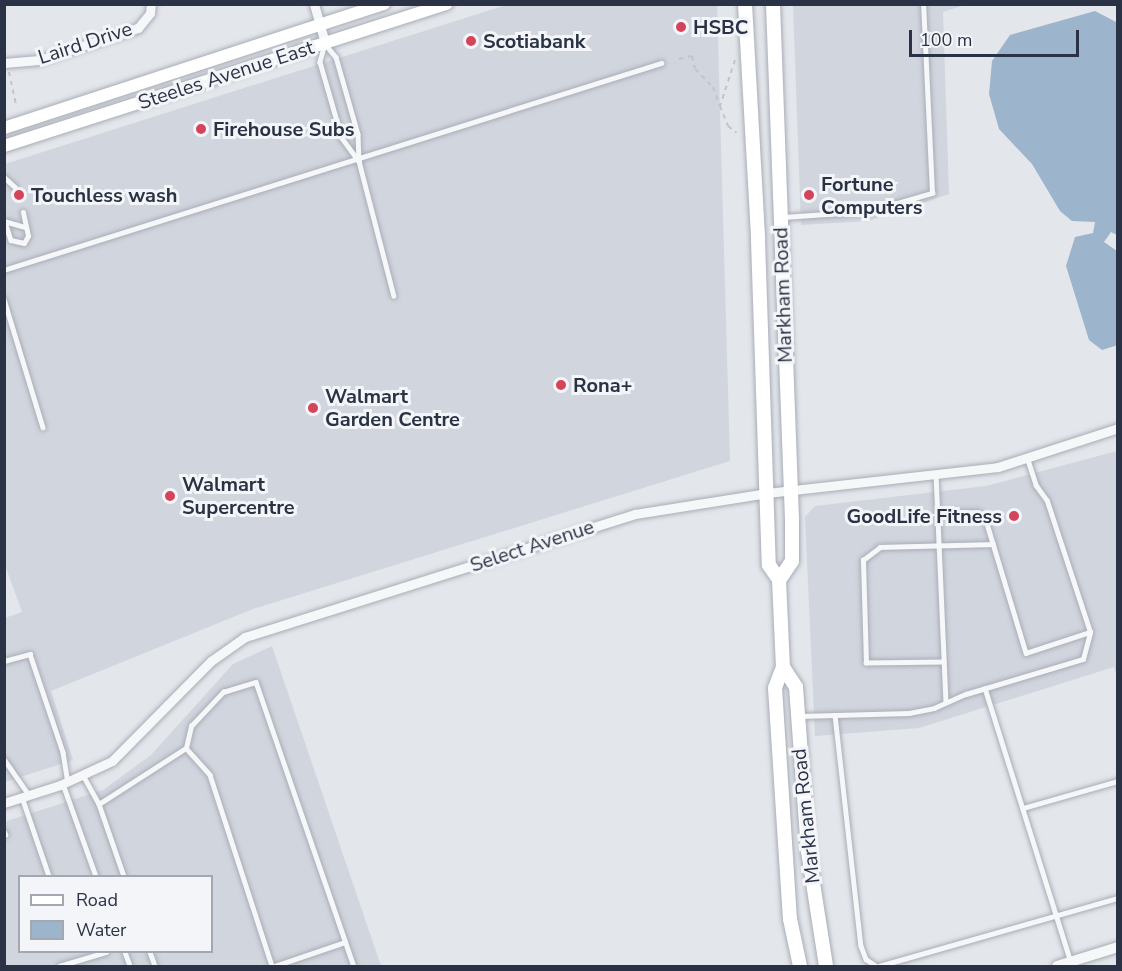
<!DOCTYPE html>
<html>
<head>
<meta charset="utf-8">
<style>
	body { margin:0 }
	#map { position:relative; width:1122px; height:971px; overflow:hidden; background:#e3e6eb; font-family:"Nunito Sans",sans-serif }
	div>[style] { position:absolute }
	.built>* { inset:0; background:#d1d5de }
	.water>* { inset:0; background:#9db4cd }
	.path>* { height:2px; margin-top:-1px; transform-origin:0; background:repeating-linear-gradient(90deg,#c1c4ca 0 4.5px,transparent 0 9px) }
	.roads { filter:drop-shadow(0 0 2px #a8adb6) drop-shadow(0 0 2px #a8adb6) }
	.service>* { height:4.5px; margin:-2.25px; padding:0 2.25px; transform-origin:2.25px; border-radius:2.25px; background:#f6f7f9 }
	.minor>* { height:9px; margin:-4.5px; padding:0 4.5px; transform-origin:4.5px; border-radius:4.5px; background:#f6f7f9 }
	.tertiary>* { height:10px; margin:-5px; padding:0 5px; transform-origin:5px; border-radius:5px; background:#f6f7f9 }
	.secondary>* { height:12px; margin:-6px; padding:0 6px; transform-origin:6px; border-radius:6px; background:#fff }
	.primary>* { height:14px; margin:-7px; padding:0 7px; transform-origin:7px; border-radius:7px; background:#fff }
	.dots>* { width:16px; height:16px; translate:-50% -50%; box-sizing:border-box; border:3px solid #f3f5f9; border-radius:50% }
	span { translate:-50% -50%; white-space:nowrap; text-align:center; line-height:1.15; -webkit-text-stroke:6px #f3f5f9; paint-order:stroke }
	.poi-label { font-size:20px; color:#2a3345; font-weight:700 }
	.left { translate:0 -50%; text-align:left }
	.right { translate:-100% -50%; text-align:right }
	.street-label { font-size:20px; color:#2a3345 }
	.frame { position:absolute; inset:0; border:6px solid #2a3345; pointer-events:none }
	.legend { position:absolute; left:18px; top:875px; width:195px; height:78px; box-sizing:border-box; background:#f3f5f9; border:2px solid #a3a7b1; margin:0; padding:8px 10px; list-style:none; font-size:18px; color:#2a3345 }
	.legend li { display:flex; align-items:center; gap:12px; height:30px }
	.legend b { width:30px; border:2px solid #a3a7b1 }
	.scale { position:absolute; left:909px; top:30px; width:170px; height:27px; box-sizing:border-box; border:3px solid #2a3345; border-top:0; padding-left:8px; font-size:18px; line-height:21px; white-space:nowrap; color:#2a3345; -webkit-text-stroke:4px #f3f5f9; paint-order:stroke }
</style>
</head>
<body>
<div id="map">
	<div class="built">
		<div style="clip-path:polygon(506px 5px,717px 5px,730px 461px,253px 609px,51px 691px,73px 760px,5px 782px,5px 618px,22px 612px,5px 565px,5px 164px)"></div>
		<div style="clip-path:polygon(793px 5px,965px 5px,943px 12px,949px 194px,868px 221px,801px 225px)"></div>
		<div style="clip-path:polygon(1117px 451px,1117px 677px,1114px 667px,919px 728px,815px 736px,805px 517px,815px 506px,986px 486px)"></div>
		<div style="clip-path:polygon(evenodd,272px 646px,381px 966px,5px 966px,4px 822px,103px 790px,151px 755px,233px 664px,272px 646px,20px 876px,212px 876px,212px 952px,20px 952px,20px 876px)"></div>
	</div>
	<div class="water">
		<div style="clip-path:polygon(1095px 11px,1118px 23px,1117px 235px,1111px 232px,1104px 242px,1117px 251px,1118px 345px,1102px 350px,1089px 340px,1066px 266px,1075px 237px,1093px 233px,1095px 222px,1072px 221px,1060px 211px,1032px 164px,999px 129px,989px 94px,992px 61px,1010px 35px)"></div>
	</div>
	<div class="path">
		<div style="left:679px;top:59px;width:13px;rotate:-13deg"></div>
		<div style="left:692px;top:56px;width:13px;rotate:77deg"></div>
		<div style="left:695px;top:69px;width:25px;rotate:45deg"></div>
		<div style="left:713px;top:87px;width:20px;rotate:70deg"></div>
		<div style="left:735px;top:60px;width:48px;rotate:108.1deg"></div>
		<div style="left:720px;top:106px;width:22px;rotate:68deg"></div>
		<div style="left:728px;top:126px;width:11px;rotate:38deg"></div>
		<div style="left:9px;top:72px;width:33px;rotate:78deg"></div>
	</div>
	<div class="roads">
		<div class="service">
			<div style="left:325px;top:44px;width:17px;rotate:50deg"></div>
			<div style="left:336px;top:57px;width:80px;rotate:74.1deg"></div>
			<div style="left:358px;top:134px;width:27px;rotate:88deg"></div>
			<div style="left:359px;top:161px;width:139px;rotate:75.5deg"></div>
			<div style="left:325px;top:44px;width:19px;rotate:106deg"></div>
			<div style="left:320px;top:62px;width:79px;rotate:73.9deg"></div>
			<div style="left:342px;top:138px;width:29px;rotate:54deg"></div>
			<div style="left:4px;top:177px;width:15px;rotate:42deg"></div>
			<div style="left:783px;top:217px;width:87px;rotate:-3.9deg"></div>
			<div style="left:870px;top:211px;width:65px;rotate:-16.2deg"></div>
			<div style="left:932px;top:193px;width:189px;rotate:-92.7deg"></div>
			<div style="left:4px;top:221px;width:22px;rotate:16deg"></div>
			<div style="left:5px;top:222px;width:19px;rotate:72deg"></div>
			<div style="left:11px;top:240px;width:13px;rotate:13deg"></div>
			<div style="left:24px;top:243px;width:8px;rotate:-60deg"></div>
			<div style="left:28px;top:236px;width:24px;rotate:-102deg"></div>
			<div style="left:4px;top:270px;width:689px;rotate:-17.49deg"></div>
			<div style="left:4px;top:299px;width:134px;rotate:73.1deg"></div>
			<div style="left:936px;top:474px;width:228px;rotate:87.5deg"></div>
			<div style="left:938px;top:513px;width:39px;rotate:-1deg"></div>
			<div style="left:977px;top:512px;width:9px;rotate:32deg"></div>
			<div style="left:985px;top:517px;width:142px;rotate:73.2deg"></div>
			<div style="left:1026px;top:653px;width:67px;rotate:-18.2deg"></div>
			<div style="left:4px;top:661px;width:27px;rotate:-15deg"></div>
			<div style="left:30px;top:654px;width:103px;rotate:71.4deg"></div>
			<div style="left:63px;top:752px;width:30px;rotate:81deg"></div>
			<div style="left:944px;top:662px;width:78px;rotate:179.3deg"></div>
			<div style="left:866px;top:663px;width:103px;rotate:-91.7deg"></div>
			<div style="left:863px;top:560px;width:21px;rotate:-37deg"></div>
			<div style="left:880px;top:547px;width:113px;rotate:-1.5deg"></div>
			<div style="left:985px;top:688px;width:287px;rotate:72.6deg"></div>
			<div style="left:835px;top:715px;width:232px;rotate:83.6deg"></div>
			<div style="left:861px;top:946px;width:14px;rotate:69deg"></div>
			<div style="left:866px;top:959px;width:12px;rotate:35deg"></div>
			<div style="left:799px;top:716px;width:110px;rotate:-1.6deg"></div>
			<div style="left:909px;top:713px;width:25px;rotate:-11deg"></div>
			<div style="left:934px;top:708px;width:35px;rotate:-24deg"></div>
			<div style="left:966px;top:694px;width:122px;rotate:-16.7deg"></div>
			<div style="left:1083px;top:659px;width:28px;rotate:-75deg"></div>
			<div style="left:1090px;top:632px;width:138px;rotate:-108.2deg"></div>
			<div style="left:1047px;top:501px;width:19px;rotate:-126deg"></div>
			<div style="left:1036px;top:486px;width:29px;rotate:-108deg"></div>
			<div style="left:186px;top:748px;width:36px;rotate:48deg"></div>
			<div style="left:210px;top:775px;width:201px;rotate:72deg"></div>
			<div style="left:4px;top:759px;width:44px;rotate:55.2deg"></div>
			<div style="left:83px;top:775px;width:33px;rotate:61deg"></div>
			<div style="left:99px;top:804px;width:76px;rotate:70.9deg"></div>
			<div style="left:63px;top:784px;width:98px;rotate:70.3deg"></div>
			<div style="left:22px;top:797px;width:83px;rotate:71.1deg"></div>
			<div style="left:99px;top:804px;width:103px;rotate:-32.8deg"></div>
			<div style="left:186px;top:748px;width:23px;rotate:-77deg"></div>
			<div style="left:191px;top:726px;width:47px;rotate:-46.7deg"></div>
			<div style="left:223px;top:692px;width:34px;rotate:-17deg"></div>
			<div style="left:256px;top:682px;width:300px;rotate:71deg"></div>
			<div style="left:1023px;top:808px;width:99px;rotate:-15.9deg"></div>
			<div style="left:4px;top:831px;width:4px;rotate:63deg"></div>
			<div style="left:125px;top:952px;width:15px;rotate:70deg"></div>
			<div style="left:150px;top:952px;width:15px;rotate:70deg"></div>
			<div style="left:59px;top:966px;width:49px;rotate:-16.6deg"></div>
			<div style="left:275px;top:966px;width:74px;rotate:-18.9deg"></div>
			<div style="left:879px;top:966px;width:248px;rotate:-15.9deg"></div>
		</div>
		<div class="minor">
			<div style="left:314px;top:4px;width:41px;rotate:74.2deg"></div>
			<div style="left:4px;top:63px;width:35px;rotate:-5deg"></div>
			<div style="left:39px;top:60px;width:104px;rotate:-17.9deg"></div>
			<div style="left:138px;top:28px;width:19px;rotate:-51deg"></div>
			<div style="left:150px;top:13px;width:9px;rotate:-84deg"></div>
			<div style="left:4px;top:803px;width:59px;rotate:-17.8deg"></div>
			<div style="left:60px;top:785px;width:57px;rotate:-24.8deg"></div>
			<div style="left:112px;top:761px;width:141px;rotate:-45.3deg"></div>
			<div style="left:211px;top:661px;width:42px;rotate:-35.2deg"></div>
			<div style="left:245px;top:637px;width:409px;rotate:-17.5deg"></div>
			<div style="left:635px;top:514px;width:134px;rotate:-9deg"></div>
			<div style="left:767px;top:493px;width:232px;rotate:-6.4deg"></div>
			<div style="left:998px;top:467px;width:126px;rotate:-18deg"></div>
		</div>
		<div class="tertiary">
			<div style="left:1057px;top:966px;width:64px;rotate:-17.3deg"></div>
		</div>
		<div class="secondary">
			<div style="left:4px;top:128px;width:400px;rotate:-18.1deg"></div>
			<div style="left:4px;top:146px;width:465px;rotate:-17.8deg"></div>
		</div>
		<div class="primary">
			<div style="left:745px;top:4px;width:236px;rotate:86.8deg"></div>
			<div style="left:758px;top:240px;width:325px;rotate:88.1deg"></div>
			<div style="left:769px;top:565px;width:18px;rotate:56deg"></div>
			<div style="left:779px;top:580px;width:87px;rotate:87.4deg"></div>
			<div style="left:783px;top:667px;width:22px;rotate:111deg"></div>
			<div style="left:775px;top:688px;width:231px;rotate:86.3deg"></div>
			<div style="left:790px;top:919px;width:48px;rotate:78deg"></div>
			<div style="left:773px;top:4px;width:515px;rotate:87.89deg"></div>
			<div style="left:792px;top:519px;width:42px;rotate:90deg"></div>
			<div style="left:792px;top:561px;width:23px;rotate:124deg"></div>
			<div style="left:783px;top:667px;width:24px;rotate:57deg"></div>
			<div style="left:796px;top:687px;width:164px;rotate:85.8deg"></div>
			<div style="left:808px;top:851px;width:116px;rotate:81.1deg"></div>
		</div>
	</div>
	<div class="dots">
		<div style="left:681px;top:27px;background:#d4445a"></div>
		<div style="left:471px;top:41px;background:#d4445a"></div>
		<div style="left:201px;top:129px;background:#d4445a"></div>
		<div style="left:19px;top:195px;background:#d4445a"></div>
		<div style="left:809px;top:195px;background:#d4445a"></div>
		<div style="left:561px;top:385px;background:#d4445a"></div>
		<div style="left:313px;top:408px;background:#d4445a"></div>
		<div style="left:170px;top:496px;background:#d4445a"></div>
		<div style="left:1014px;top:516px;background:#d4445a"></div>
	</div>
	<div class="poi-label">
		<span class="left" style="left:693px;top:27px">HSBC</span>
		<span class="left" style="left:483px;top:41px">Scotiabank</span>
		<span class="left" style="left:213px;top:129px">Firehouse Subs</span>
		<span class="left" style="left:821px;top:196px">Fortune<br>Computers</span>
		<span class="left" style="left:31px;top:195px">Touchless wash</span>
		<span class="left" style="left:573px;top:385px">Rona+</span>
		<span class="left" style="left:325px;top:408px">Walmart<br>Garden Centre</span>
		<span class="left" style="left:182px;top:496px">Walmart<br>Supercentre</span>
		<span class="right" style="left:1002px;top:516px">GoodLife Fitness</span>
	</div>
	<div class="street-label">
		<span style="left:85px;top:43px;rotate:-18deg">Laird Drive</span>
		<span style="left:226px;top:75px;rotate:-18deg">Steeles Avenue East</span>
		<span style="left:783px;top:295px;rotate:-92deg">Markham Road</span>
		<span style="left:532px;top:546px;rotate:-18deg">Select Avenue</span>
		<span style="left:806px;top:816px;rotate:-96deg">Markham Road</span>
	</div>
	<div class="frame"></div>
	<ul class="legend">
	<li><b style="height:8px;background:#fff"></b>Road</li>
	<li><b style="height:16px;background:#9db4cd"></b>Water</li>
	</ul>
	<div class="scale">100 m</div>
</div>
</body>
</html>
